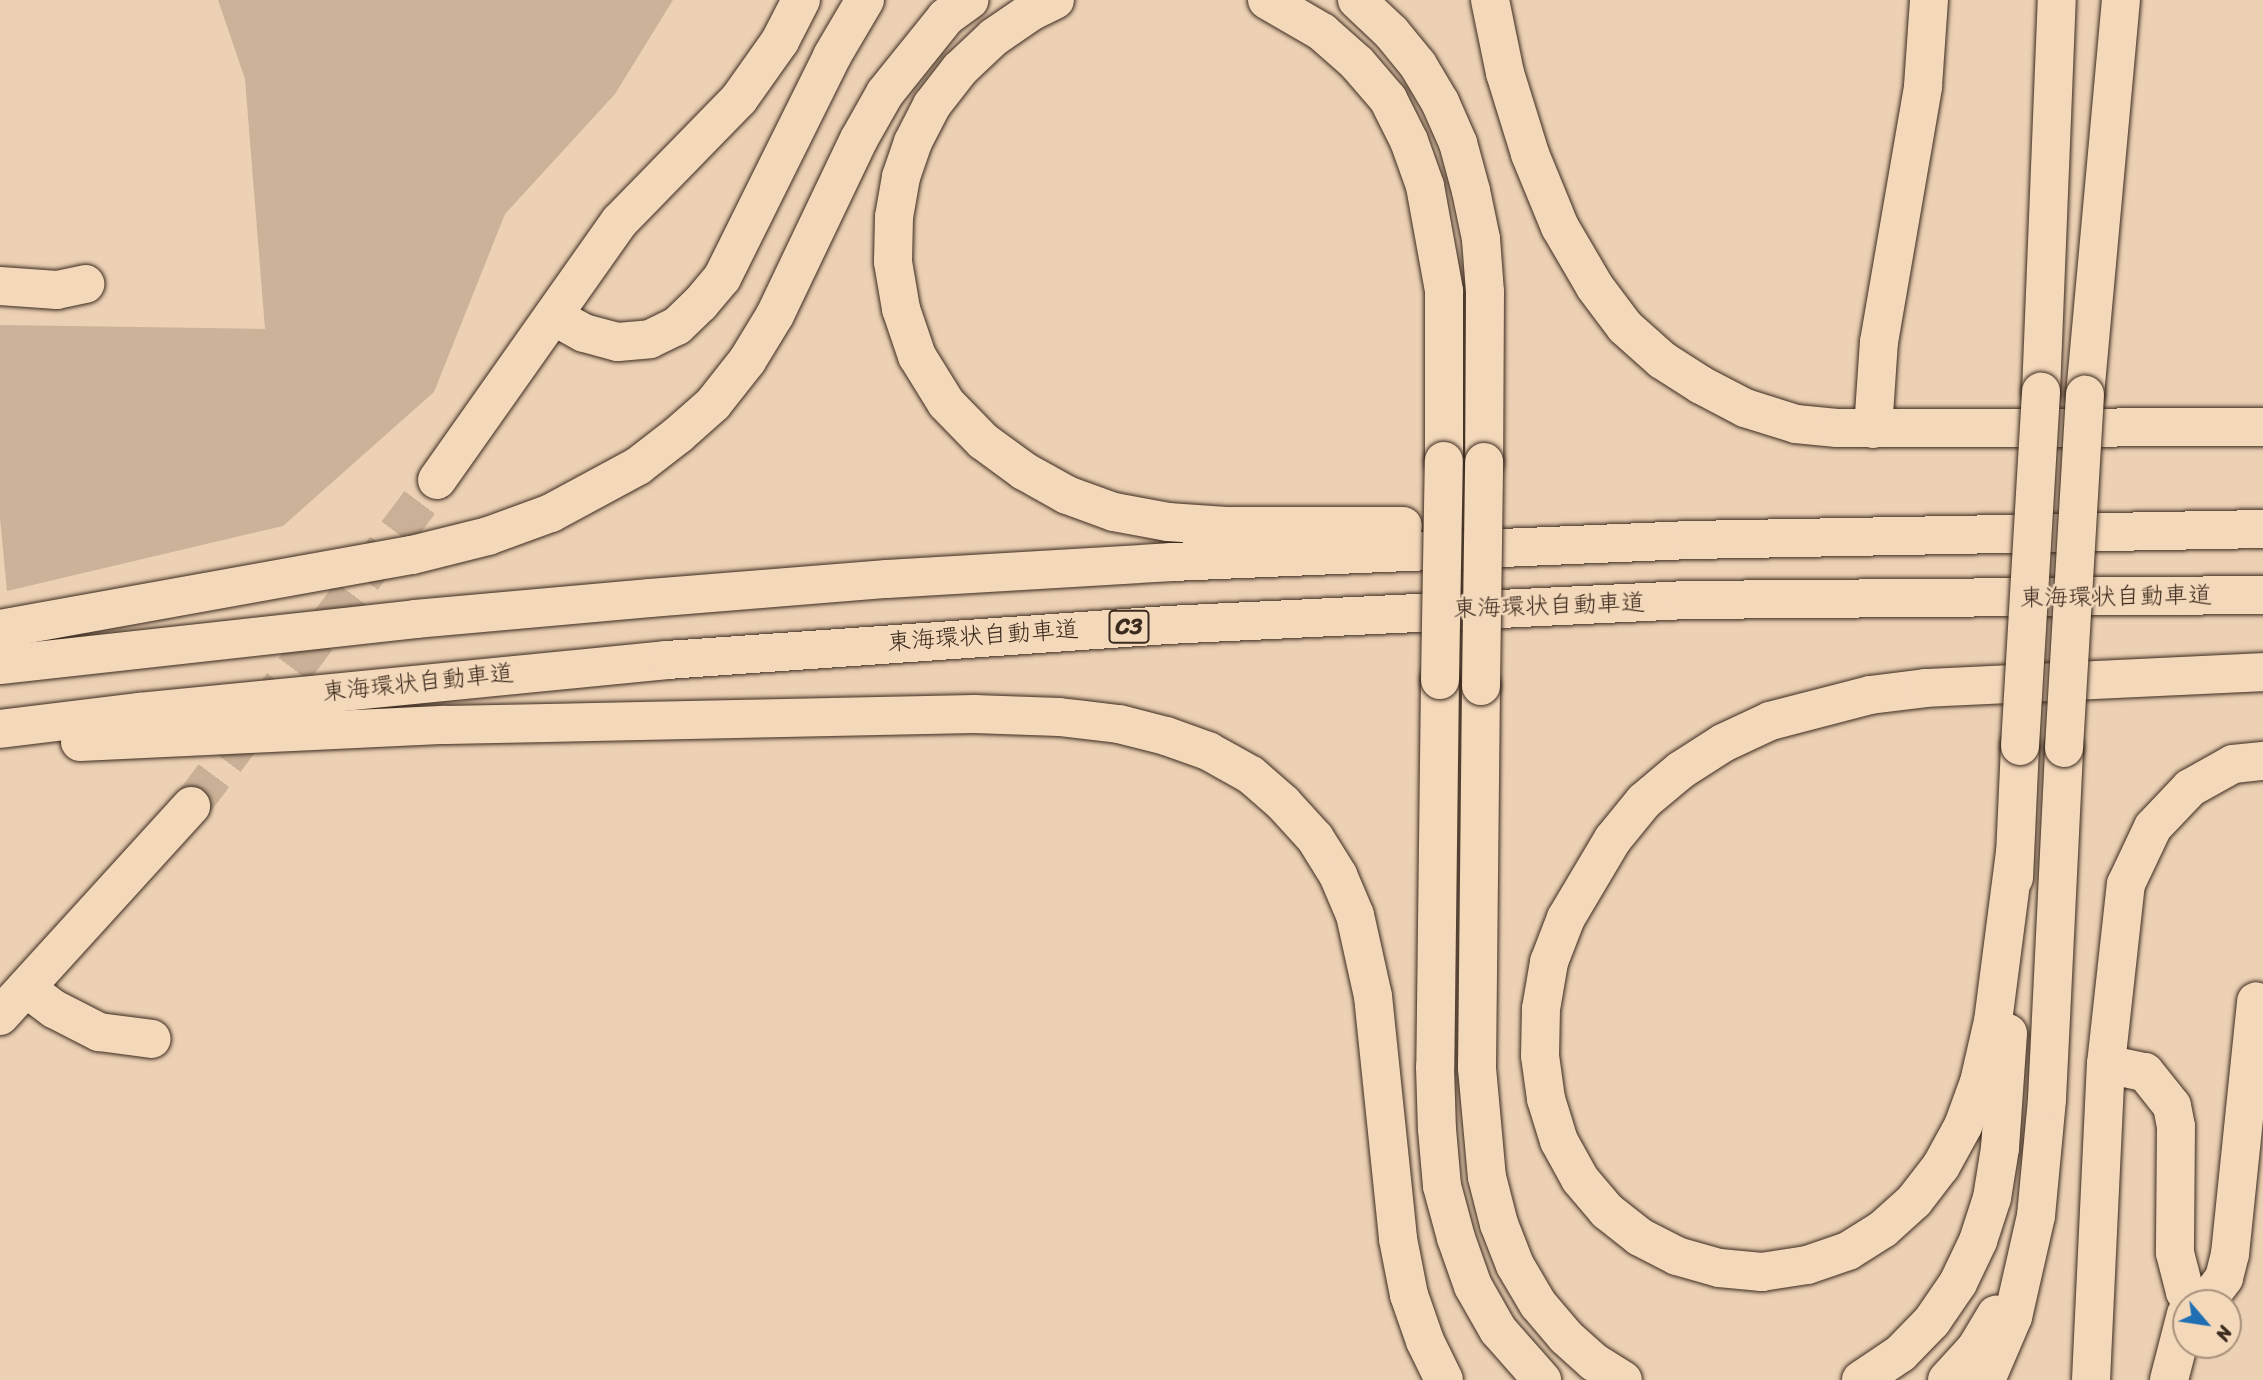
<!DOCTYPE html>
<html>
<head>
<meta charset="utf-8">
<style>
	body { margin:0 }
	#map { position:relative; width:2263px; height:1380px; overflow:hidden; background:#ecd1b4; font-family:Sriracha,"Klee One",sans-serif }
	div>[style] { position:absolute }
	.green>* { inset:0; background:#cbb298 }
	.minor-tunnel>* { height:38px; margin-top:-19px; transform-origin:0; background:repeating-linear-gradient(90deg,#c9b096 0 38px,transparent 0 57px) }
	.roads { filter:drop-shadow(0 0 2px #3b2a1e) drop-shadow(0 0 2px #3b2a1e) }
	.minor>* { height:38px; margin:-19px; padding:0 19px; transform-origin:19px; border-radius:19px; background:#f3d8ba }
	.highway>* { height:38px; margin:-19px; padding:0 19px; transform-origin:19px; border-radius:19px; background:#f3d8ba }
	.bridges { filter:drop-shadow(0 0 2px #3b2a1e) drop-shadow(0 0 2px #3b2a1e) }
	.highway-bridge>* { height:38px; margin:-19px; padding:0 19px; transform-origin:19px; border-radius:19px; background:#f3d8ba }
	span { translate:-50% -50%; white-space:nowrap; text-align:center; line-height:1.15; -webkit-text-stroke:5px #f3d8ba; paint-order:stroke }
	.shield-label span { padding:2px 5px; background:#f3d8ba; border:2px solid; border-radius:5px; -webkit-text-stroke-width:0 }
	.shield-label { font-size:23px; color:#3b2a1e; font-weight:700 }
	.street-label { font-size:24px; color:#3b2a1e }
	.north { position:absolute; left:2172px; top:1289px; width:70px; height:70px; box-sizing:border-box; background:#f3d8ba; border:2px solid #a9927c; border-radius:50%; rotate:119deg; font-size:19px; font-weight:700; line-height:28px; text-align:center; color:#3b2a1e }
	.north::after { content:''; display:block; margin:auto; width:24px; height:32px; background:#1f6fb2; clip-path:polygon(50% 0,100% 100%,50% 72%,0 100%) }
</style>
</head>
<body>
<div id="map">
	<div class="green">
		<div style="clip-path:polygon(218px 0,673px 0,615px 94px,505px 214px,434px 392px,283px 526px,7px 591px,0 518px,0 325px,265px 329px,245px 79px)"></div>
	</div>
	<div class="minor-tunnel">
		<div style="left:191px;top:806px;width:408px;rotate:-53deg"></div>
	</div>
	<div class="roads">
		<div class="minor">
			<div style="left:1490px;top:0;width:75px;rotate:78.4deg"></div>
			<div style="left:1505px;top:73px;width:85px;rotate:72.8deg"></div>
			<div style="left:1530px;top:154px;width:79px;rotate:67.7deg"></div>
			<div style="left:1560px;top:227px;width:69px;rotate:59.7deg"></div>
			<div style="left:1595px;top:287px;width:50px;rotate:53.1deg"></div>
			<div style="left:1625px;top:327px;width:50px;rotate:41.7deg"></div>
			<div style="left:1662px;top:360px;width:46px;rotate:32.7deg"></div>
			<div style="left:1701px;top:385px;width:50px;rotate:27.6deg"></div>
			<div style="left:1745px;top:408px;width:53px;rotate:17.4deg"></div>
			<div style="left:1796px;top:424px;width:41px;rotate:5.6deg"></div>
			<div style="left:1837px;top:428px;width:426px;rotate:-0.1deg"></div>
			<div style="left:0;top:286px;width:57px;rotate:4deg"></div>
			<div style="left:57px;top:290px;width:29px;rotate:-12deg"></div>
			<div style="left:553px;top:316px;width:35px;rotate:29deg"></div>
			<div style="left:584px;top:333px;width:35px;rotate:15deg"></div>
			<div style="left:618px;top:342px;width:32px;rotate:-5deg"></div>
			<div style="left:650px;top:339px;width:30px;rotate:-26deg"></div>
			<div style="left:677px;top:326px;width:32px;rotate:-44deg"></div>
			<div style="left:700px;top:304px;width:34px;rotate:-50deg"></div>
			<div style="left:722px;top:278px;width:248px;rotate:-63.6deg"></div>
			<div style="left:832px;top:56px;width:65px;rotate:-59.5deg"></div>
			<div style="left:1873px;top:429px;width:87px;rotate:-86.1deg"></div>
			<div style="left:1879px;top:342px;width:260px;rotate:-80.2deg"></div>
			<div style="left:1923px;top:86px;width:86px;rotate:-86deg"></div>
			<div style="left:437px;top:480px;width:317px;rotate:-54.8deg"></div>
			<div style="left:620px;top:221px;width:170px;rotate:-45.7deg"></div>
			<div style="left:739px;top:99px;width:71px;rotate:-54.7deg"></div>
			<div style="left:780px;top:41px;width:46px;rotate:-62.9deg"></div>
			<div style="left:26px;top:988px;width:35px;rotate:37deg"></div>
			<div style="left:54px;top:1009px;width:51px;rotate:27.1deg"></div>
			<div style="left:99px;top:1032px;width:53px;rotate:7.5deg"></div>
			<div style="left:0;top:1016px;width:284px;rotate:-47.7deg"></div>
			<div style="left:2106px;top:1064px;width:40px;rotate:12deg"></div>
			<div style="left:2145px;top:1072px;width:43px;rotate:51.5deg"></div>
			<div style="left:2172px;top:1106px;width:20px;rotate:79deg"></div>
			<div style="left:2176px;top:1126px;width:127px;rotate:90.5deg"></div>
			<div style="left:2175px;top:1253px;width:40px;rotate:75.6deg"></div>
			<div style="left:2185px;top:1292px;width:14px;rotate:51deg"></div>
			<div style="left:2200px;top:1303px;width:15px;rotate:-37deg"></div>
			<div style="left:2212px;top:1294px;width:20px;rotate:-53deg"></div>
			<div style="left:2224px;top:1278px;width:25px;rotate:-76deg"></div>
			<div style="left:2230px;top:1254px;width:254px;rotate:-84.1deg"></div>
			<div style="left:2091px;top:1380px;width:316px;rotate:-87.3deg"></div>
			<div style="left:2106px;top:1064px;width:181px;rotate:-83.7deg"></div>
			<div style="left:2126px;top:884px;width:63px;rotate:-64.7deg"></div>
			<div style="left:2153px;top:827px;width:54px;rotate:-46.5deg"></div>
			<div style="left:2190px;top:788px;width:49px;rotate:-29.2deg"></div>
			<div style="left:2233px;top:764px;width:30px;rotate:-6deg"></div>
			<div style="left:2169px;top:1380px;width:68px;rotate:-75.6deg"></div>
		</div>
		<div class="highway">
			<div style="left:1055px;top:0;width:25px;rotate:154deg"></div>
			<div style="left:1032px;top:11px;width:46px;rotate:145.6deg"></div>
			<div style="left:994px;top:37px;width:47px;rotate:136.7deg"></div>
			<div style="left:960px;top:69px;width:46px;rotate:127.9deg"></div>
			<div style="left:932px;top:105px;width:42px;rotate:117.2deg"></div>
			<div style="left:913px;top:142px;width:37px;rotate:109deg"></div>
			<div style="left:901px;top:177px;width:41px;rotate:99.9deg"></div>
			<div style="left:894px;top:217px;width:45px;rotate:91.3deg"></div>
			<div style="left:893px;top:262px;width:48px;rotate:80.3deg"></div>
			<div style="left:901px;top:309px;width:50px;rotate:71.2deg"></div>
			<div style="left:917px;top:356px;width:55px;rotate:58.3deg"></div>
			<div style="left:946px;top:403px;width:53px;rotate:45.8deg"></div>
			<div style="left:983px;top:441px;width:51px;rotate:36.2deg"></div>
			<div style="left:1024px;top:471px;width:49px;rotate:29.2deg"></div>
			<div style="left:1067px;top:495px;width:50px;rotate:19.9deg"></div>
			<div style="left:1114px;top:512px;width:55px;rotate:10.5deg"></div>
			<div style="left:1168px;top:522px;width:58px;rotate:3.9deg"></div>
			<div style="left:1226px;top:526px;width:177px"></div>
			<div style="left:1267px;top:0;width:64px;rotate:30.2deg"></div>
			<div style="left:1322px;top:32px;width:47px;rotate:41.5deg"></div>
			<div style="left:1357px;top:63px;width:48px;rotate:49.3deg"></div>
			<div style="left:1388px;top:99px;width:47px;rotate:63.4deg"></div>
			<div style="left:1409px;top:141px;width:48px;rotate:70.4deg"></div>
			<div style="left:1425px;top:186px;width:107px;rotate:79.7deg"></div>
			<div style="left:1444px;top:291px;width:170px;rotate:90deg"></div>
			<div style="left:1357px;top:0;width:47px;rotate:43.3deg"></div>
			<div style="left:1391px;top:32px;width:43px;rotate:50.7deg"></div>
			<div style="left:1418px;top:65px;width:43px;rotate:59.3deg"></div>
			<div style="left:1440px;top:102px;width:45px;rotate:66.3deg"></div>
			<div style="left:1458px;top:143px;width:50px;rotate:74.8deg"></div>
			<div style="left:1471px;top:191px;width:49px;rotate:78.2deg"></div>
			<div style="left:1481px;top:239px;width:53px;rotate:85.7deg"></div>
			<div style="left:1485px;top:292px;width:170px;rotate:90.3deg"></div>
			<div style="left:2041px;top:392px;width:392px;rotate:-87.7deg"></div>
			<div style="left:2085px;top:395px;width:397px;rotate:-84.8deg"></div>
			<div style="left:0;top:629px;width:419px;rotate:-10.2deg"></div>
			<div style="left:412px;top:555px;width:78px;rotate:-14deg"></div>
			<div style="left:488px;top:536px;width:67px;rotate:-20.1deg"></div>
			<div style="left:551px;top:513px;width:99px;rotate:-28.4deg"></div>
			<div style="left:638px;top:466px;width:51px;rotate:-37.8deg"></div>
			<div style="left:678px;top:435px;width:47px;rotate:-41.5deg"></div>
			<div style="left:713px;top:404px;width:55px;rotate:-51.7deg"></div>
			<div style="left:747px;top:361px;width:54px;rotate:-58.7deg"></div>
			<div style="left:775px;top:315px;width:195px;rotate:-64.5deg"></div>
			<div style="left:859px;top:139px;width:53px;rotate:-60.5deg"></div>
			<div style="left:885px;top:93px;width:97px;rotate:-51.2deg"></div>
			<div style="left:946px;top:17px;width:29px;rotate:-36deg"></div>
			<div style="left:0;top:665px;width:418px;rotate:-6.3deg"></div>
			<div style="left:415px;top:619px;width:236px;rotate:-5.1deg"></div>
			<div style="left:650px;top:598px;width:238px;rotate:-4.6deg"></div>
			<div style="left:887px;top:579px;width:286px;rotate:-3.4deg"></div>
			<div style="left:1172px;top:562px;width:519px;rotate:-2.43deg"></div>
			<div style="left:1691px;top:540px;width:572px;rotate:-1.1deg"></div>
			<div style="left:1440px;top:680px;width:387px;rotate:90.7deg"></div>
			<div style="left:1435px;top:1067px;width:62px;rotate:88.2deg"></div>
			<div style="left:1437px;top:1129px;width:57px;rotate:85deg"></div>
			<div style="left:1442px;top:1186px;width:54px;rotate:74.9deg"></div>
			<div style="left:1456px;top:1238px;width:51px;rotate:70.5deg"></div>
			<div style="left:1473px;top:1286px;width:51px;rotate:60.4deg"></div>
			<div style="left:1498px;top:1330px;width:67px;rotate:48.7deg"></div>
			<div style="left:1481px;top:686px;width:382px;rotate:90.6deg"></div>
			<div style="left:1477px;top:1068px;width:109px;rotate:84.8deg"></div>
			<div style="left:1487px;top:1177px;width:49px;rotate:75.7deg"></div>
			<div style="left:1499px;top:1224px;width:44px;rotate:68.7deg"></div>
			<div style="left:1515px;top:1265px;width:45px;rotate:59.5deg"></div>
			<div style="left:1538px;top:1304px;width:43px;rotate:49.7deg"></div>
			<div style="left:1566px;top:1337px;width:38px;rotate:42deg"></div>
			<div style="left:1594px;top:1362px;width:34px;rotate:32deg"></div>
			<div style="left:0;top:729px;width:140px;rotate:-7deg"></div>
			<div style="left:139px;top:712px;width:531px;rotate:-5.62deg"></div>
			<div style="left:667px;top:660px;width:501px;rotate:-4deg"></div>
			<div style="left:1167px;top:625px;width:522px;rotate:-2.75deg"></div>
			<div style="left:1688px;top:600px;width:575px;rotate:-0.5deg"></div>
			<div style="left:80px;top:742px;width:366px;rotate:-2.7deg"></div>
			<div style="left:446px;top:725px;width:528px;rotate:-1.19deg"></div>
			<div style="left:974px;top:714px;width:85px;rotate:2deg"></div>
			<div style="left:1059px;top:717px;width:60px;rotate:6.7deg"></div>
			<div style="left:1119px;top:724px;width:49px;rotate:14.3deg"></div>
			<div style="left:1166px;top:736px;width:45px;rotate:19.7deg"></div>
			<div style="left:1208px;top:751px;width:49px;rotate:29.2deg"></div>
			<div style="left:1251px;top:775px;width:43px;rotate:41.2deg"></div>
			<div style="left:1283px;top:803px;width:47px;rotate:47.6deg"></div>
			<div style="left:1315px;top:838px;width:44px;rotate:58.1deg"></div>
			<div style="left:1338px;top:875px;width:43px;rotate:67deg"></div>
			<div style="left:1355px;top:915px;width:83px;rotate:77.5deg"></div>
			<div style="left:1373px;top:996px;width:244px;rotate:84.1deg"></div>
			<div style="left:1398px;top:1239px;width:57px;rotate:78.9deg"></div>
			<div style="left:1409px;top:1295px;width:49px;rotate:70.8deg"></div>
			<div style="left:1425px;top:1341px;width:43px;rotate:64deg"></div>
			<div style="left:2015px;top:852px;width:170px;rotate:97.4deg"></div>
			<div style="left:1993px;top:1021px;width:63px;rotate:102.9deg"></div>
			<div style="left:1979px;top:1082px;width:47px;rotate:110deg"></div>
			<div style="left:1963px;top:1126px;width:46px;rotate:118.8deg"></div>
			<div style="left:1941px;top:1166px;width:44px;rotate:127.6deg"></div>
			<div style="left:1914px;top:1201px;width:42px;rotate:137.9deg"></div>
			<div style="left:1883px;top:1229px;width:41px;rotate:147.8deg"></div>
			<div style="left:1848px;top:1251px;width:43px;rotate:161.1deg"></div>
			<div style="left:1807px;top:1265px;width:46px;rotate:171.2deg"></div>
			<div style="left:1762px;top:1272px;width:43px;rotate:-174.7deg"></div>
			<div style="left:1719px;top:1268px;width:44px;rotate:-164.1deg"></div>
			<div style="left:1677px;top:1256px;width:42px;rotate:-152.8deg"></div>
			<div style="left:1640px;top:1237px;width:42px;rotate:-141.8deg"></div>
			<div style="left:1607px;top:1211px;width:42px;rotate:-130.2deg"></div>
			<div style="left:1580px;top:1179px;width:43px;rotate:-118.9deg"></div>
			<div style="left:1559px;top:1141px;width:44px;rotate:-107.2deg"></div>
			<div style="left:1546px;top:1099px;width:43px;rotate:-97.9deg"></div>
			<div style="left:1540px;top:1056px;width:47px;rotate:-88.8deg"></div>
			<div style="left:1541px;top:1009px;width:48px;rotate:-80.3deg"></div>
			<div style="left:1549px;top:962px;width:47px;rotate:-68.9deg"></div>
			<div style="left:1566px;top:918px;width:92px;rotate:-59.3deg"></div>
			<div style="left:1613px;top:839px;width:49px;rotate:-50.8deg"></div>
			<div style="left:1644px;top:801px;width:48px;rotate:-40deg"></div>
			<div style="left:1681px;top:770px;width:50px;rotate:-32.7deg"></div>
			<div style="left:1723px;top:743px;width:52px;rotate:-25.1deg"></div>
			<div style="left:1770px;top:721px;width:103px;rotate:-14.6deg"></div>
			<div style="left:1870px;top:695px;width:56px;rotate:-7.1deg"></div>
			<div style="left:1926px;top:688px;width:337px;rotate:-2.7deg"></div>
			<div style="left:2014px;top:878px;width:132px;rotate:-87.4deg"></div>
			<div style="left:1861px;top:1380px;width:48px;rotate:-34deg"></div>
			<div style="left:1901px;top:1353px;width:45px;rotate:-45.9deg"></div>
			<div style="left:1932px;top:1321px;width:46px;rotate:-55.6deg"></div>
			<div style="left:1958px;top:1283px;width:47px;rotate:-64.5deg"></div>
			<div style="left:1978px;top:1241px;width:45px;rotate:-72deg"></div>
			<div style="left:1992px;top:1198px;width:51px;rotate:-80.9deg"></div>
			<div style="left:2000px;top:1148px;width:115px;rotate:-86deg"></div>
			<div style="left:1947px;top:1380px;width:43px;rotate:-47.8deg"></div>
			<div style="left:1976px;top:1348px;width:39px;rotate:-59deg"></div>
			<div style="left:1986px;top:1380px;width:69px;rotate:-66.8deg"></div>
			<div style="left:2013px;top:1317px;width:104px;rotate:-77.2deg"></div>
			<div style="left:2036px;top:1216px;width:118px;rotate:-84.6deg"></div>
			<div style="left:2047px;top:1099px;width:351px;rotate:-87.2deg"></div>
		</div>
	</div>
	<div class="bridges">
		<div class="highway-bridge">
			<div style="left:1440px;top:680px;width:219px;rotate:-89deg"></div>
			<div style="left:1481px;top:686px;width:224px;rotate:-89.2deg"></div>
			<div style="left:2020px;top:746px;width:355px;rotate:-86.6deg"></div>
			<div style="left:2064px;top:748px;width:354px;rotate:-86.6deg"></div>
		</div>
	</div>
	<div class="shield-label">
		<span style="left:1129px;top:627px">C3</span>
	</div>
	<div class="street-label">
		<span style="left:2116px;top:597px;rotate:-1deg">東海環状自動車道</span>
		<span style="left:1549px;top:606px;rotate:-2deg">東海環状自動車道</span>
		<span style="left:983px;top:636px;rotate:-4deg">東海環状自動車道</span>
		<span style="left:418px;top:683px;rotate:-6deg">東海環状自動車道</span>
	</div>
	<div class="north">N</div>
</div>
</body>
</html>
